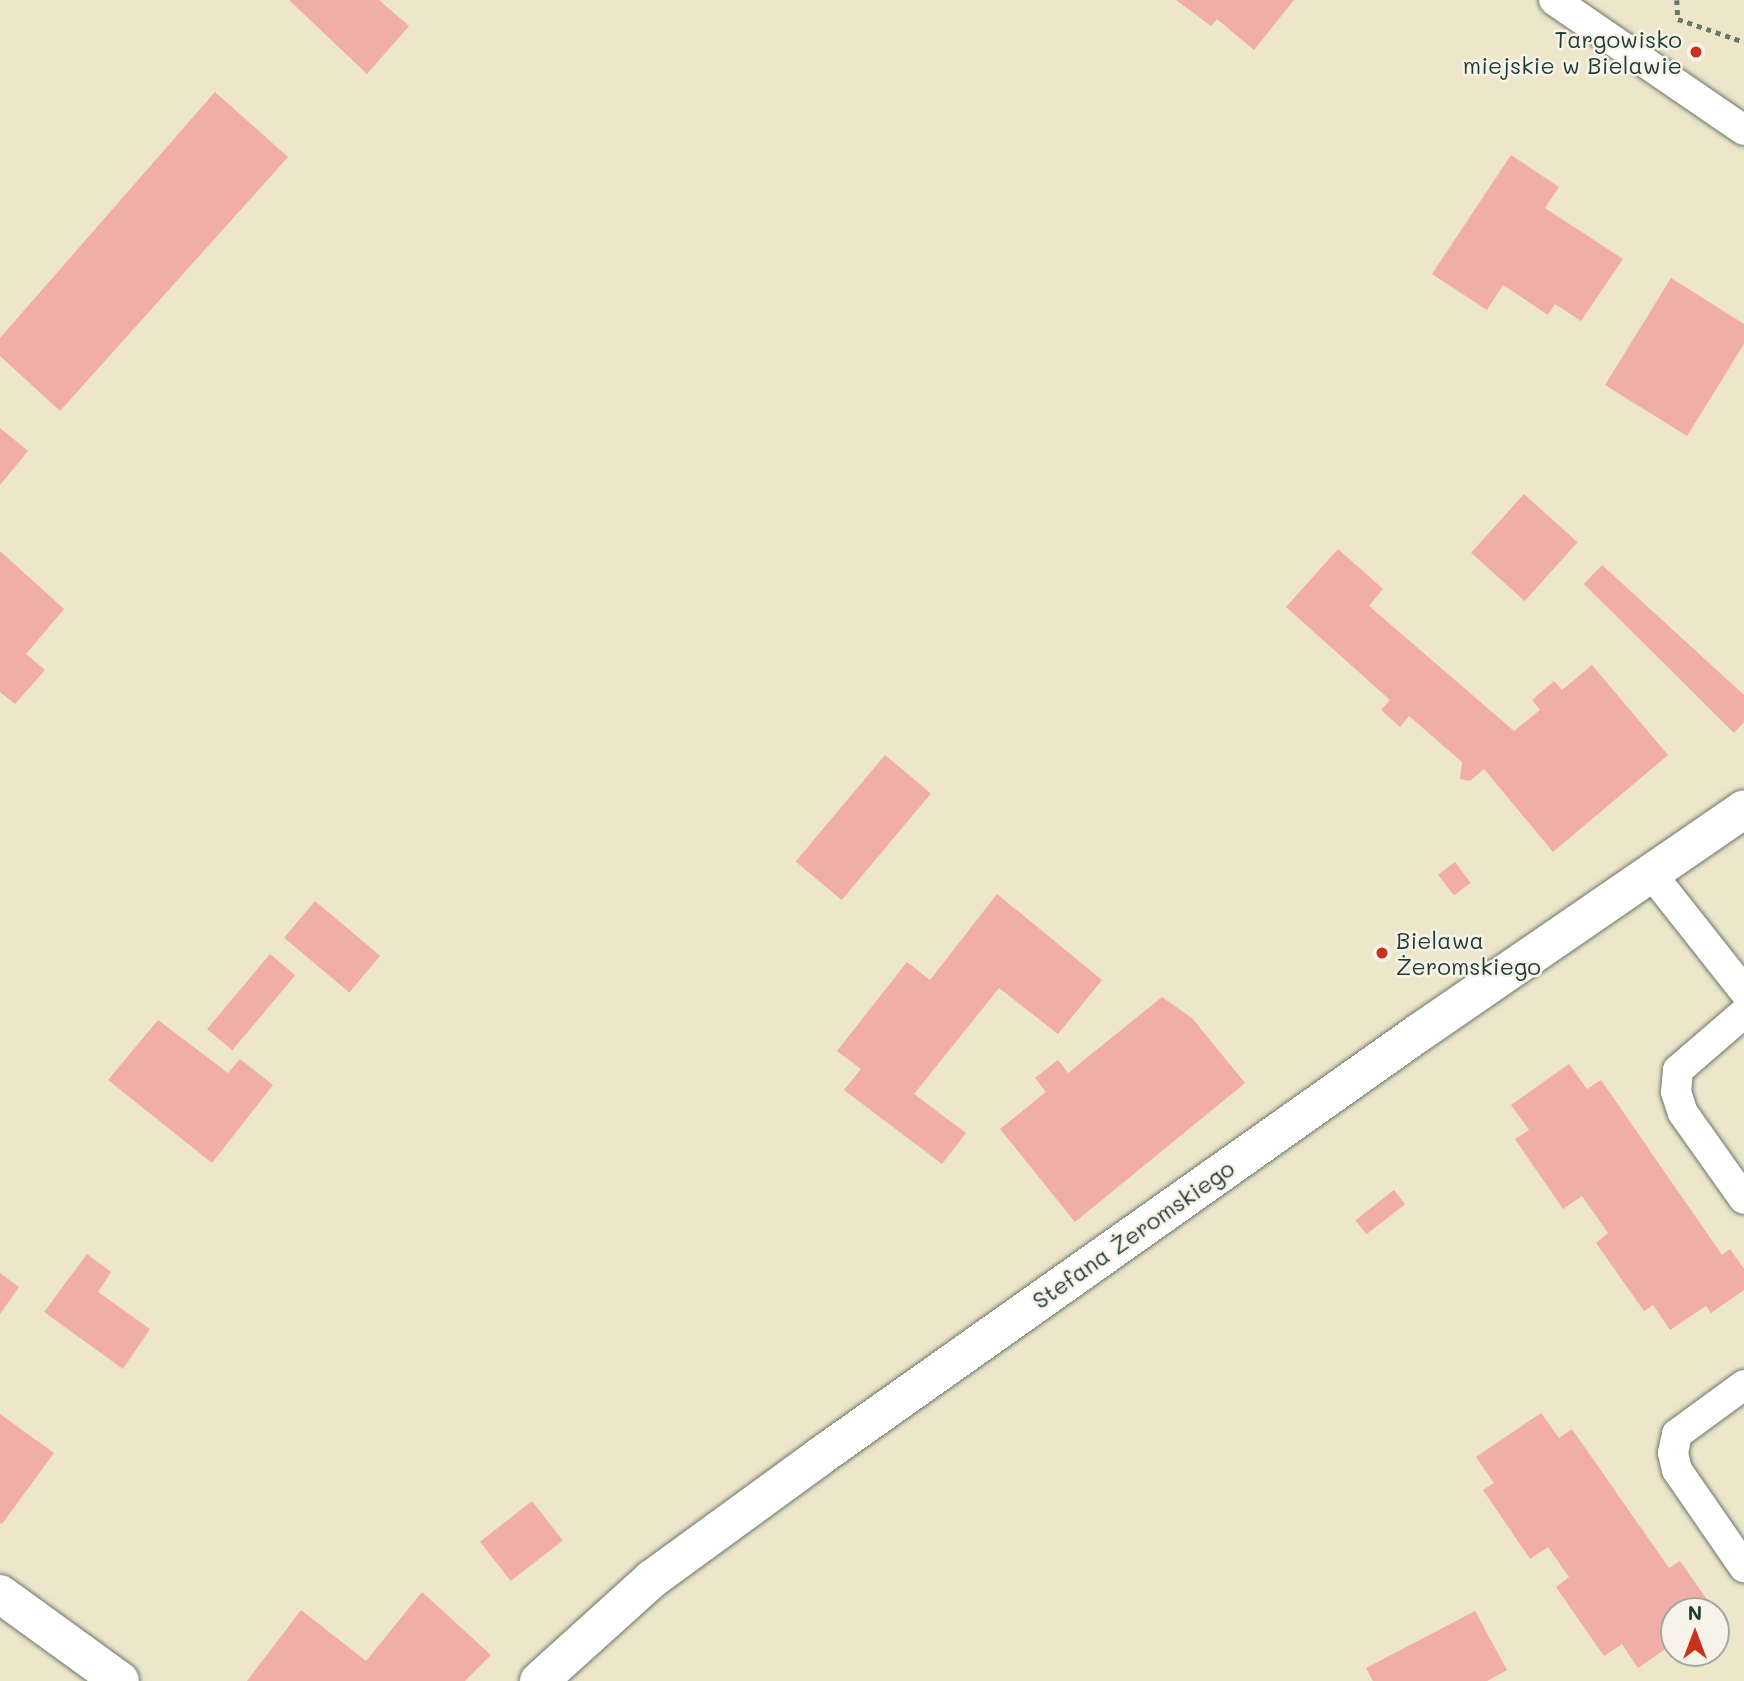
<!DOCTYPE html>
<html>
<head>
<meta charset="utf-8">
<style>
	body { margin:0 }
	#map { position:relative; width:1744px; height:1681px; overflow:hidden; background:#eee6cb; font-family:Mali,sans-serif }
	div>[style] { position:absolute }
	.building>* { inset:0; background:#f1ada8; transform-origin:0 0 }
	.path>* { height:4.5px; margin-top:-2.25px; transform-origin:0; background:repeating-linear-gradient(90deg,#677869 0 5px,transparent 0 10px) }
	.roads { filter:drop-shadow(0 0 2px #677869) drop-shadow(0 0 2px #677869) }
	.service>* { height:30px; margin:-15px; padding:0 15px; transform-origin:15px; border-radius:15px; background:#fff }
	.minor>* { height:38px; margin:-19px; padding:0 19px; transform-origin:19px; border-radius:19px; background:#fff }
	.tertiary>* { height:38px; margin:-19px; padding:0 19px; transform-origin:19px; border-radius:19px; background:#fff }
	.dots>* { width:19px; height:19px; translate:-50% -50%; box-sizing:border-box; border:4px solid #f7f3e8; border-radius:50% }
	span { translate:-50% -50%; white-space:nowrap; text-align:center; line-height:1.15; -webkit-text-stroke:5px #f7f3e8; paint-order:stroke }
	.poi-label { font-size:23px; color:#1f3d34 }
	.right { translate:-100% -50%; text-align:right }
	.left { translate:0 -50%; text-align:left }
	.street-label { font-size:23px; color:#1f3d34 }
	.north { position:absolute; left:1660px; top:1597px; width:70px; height:70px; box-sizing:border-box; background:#f7f3e8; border:2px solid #a1aaa0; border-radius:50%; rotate:0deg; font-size:19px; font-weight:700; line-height:28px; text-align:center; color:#1f3d34 }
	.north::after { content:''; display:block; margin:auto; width:24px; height:32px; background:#c8321e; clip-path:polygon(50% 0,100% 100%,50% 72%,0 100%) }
</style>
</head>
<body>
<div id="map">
	<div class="building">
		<div style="clip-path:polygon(289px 0,379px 0,409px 26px,367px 74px)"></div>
		<div style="clip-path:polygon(1176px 0,1294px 0,1254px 50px,1217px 19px,1211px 26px)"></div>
		<div style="clip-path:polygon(215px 92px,288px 157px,60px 411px,0 356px,0 338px)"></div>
		<div style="clip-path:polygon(1511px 155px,1559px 187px,1545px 208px,1623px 259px,1581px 321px,1555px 304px,1548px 315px,1503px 285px,1487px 310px,1432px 274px)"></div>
		<div style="clip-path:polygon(1671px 278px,1744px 324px,1744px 344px,1687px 436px,1605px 385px)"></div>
		<div style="clip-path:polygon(0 428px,28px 451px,0 485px)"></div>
		<div style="left:1524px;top:494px;width:72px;height:79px;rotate:42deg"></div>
		<div style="clip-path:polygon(1338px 549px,1383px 589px,1369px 606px,1514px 731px,1540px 710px,1532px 700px,1554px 681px,1562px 690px,1592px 665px,1668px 755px,1553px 852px,1484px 769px,1470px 781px,1460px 779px,1462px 762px,1409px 716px,1400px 727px,1381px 710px,1390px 700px,1286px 607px)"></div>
		<div style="clip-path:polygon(0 551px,64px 609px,26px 654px,45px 670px,15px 704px,0 692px)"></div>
		<div style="clip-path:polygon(1602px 565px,1744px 695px,1744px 722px,1734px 733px,1584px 584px)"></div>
		<div style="left:885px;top:755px;width:60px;height:139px;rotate:40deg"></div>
		<div style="left:1455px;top:862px;width:26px;height:21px;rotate:53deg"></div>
		<div style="clip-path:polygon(997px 894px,1102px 980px,1058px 1034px,999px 988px,914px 1094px,966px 1133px,942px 1164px,844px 1090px,861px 1069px,837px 1051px,907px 962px,930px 980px)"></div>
		<div style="left:315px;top:901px;width:85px;height:48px;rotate:40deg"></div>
		<div style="left:270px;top:954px;width:33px;height:98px;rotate:40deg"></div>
		<div style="clip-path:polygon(1162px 997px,1192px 1018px,1245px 1083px,1075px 1222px,1000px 1129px,1046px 1092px,1035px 1078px,1058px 1060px,1068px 1073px)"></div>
		<div style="clip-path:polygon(158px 1020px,228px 1073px,240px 1059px,273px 1085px,212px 1163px,108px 1080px)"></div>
		<div style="clip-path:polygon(1569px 1064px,1587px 1089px,1601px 1080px,1722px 1255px,1730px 1249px,1744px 1269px,1744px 1290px,1711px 1313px,1706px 1306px,1670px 1330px,1653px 1305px,1644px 1311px,1596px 1243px,1608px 1233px,1582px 1196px,1563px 1209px,1515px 1139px,1529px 1130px,1511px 1105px)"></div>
		<div style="left:1394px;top:1190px;width:18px;height:49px;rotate:52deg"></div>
		<div style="clip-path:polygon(87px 1254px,111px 1272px,98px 1292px,150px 1329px,123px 1369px,44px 1312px)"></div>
		<div style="clip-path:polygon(0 1273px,19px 1287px,0 1314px)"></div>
		<div style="clip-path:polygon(1541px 1413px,1559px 1438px,1572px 1429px,1669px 1568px,1680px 1561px,1715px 1611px,1674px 1611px,1674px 1643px,1638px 1668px,1622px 1644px,1604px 1656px,1556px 1587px,1569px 1577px,1548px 1547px,1530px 1559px,1483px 1490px,1494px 1483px,1476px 1457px)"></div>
		<div style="clip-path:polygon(0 1414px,54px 1453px,2px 1524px,0 1523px)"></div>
		<div style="left:532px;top:1501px;width:50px;height:66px;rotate:52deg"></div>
		<div style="clip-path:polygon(422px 1592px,491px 1655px,465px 1681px,247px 1681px,301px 1610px,366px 1661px)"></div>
		<div style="clip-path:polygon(1475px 1611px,1507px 1670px,1487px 1681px,1373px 1681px,1366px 1668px)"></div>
	</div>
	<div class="path">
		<div style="left:1677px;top:0;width:19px;rotate:87deg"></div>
		<div style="left:1678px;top:19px;width:70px;rotate:19.2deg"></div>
	</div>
	<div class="roads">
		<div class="service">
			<div style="left:1554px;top:0;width:230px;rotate:34.4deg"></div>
			<div style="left:1650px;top:872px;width:152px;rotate:51.7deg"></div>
			<div style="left:1744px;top:1013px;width:87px;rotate:139.2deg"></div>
			<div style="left:1678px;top:1070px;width:22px;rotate:95deg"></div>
			<div style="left:1676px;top:1092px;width:22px;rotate:72deg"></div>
			<div style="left:1683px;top:1113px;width:105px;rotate:54.7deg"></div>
			<div style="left:1744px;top:1385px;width:83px;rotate:143.8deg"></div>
			<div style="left:1677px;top:1434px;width:19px;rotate:102deg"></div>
			<div style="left:1673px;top:1453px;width:17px;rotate:77deg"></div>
			<div style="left:1677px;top:1470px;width:118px;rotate:55.4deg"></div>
		</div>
		<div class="minor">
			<div style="left:0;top:1594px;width:148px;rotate:35.9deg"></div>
		</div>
		<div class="tertiary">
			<div style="left:539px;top:1681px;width:152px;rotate:-42.1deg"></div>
			<div style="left:652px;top:1579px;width:207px;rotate:-36.1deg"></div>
			<div style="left:819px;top:1457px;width:736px;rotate:-35.27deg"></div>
			<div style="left:1420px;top:1032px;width:393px;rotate:-34.5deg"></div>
		</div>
	</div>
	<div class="dots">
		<div style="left:1696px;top:52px;background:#c8321e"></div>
		<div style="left:1382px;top:953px;background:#c8321e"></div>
	</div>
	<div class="poi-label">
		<span class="right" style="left:1682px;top:52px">Targowisko<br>miejskie w Bielawie</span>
		<span class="left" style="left:1396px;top:953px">Bielawa<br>Żeromskiego</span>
	</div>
	<div class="street-label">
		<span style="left:1133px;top:1234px;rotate:-35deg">Stefana Żeromskiego</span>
	</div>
	<div class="north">N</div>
</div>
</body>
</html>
